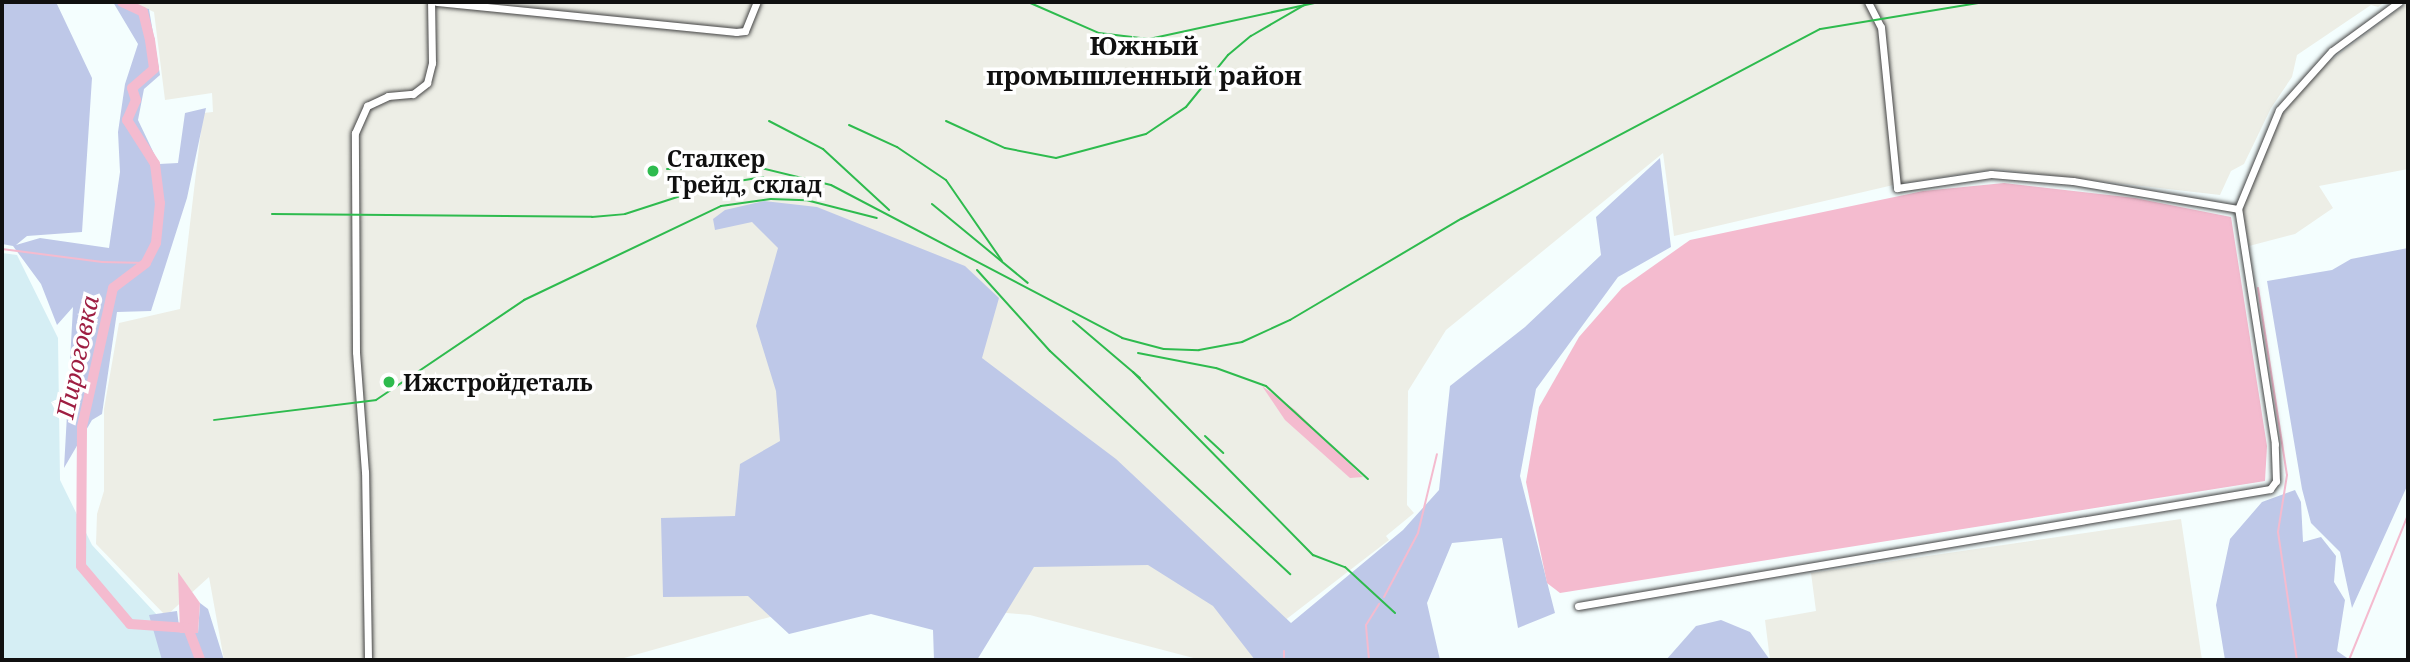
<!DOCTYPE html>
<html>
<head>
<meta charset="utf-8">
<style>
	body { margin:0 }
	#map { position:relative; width:2410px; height:662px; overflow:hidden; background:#f4fefe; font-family:"Noto Serif",serif }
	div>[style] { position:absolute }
	.industrial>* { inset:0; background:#edeee6 }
	.farmland>* { inset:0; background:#d5eef4 }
	.green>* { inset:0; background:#bec8e8 }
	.water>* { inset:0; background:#f4bbcf }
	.stream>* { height:2px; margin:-1px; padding:0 1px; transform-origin:1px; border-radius:1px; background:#f4bbcf }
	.river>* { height:10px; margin:-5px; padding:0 5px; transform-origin:5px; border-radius:5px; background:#f4bbcf }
	.roads { filter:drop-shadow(0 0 2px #434343) drop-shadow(0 0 2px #434343) }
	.minor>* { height:7px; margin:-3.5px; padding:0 3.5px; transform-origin:3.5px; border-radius:3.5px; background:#fff }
	.rail>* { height:2px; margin:-1px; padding:0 1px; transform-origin:1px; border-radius:1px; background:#2ebb4e }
	.dots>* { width:19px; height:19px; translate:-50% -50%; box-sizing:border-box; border:4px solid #fff; border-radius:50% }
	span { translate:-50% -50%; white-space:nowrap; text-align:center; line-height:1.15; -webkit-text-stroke:7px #fff; paint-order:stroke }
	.poi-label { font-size:23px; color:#101010; font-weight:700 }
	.left { translate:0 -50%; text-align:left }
	.water-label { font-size:24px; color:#9e1e42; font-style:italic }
	.quarter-label { font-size:26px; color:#101010; font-weight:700 }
	.frame { position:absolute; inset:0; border:4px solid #101010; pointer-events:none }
</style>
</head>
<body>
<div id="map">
	<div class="industrial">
		<div style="clip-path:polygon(132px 2px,2385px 2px,2378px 7px,2371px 5px,2297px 55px,2292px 77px,2271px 108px,2244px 164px,2231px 171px,2220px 195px,1995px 169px,1902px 183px,1674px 236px,1663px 153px,1446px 330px,1408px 391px,1407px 505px,1414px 513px,1386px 536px,1389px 540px,1284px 621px,1264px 660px,1201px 660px,1030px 615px,837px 598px,617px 660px,224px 660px,209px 577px,166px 616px,96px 544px,97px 514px,104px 491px,104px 409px,119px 323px,180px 309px,203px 113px,213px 112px,212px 93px,165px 100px,154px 12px)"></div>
		<div style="clip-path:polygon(2408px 2px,2408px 169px,2319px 186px,2333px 208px,2295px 234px,2249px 246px,2242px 208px,2283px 113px,2323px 66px)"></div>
		<div style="clip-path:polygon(2181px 519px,2202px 660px,1770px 660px,1765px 620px,1816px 611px,1811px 573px)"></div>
	</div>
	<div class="farmland">
		<div style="clip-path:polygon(2px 253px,17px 255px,58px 338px,60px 480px,92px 545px,171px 630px,180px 660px,2px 660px)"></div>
	</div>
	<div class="green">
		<div style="clip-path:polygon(2px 2px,56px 2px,92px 78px,82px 232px,27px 236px,16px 245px,40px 238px,109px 248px,120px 172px,118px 132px,125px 84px,138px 44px,113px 2px,149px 9px,160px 75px,144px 89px,138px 120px,159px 164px,178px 163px,185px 113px,206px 108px,187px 198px,151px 311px,117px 312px,102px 414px,92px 420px,64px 468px,73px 307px,57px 325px,41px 284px,13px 246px,2px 244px)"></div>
		<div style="clip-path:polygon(1660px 158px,1671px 247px,1618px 277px,1536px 389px,1520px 476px,1555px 613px,1518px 628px,1502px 538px,1452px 543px,1427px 603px,1440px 660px,1255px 660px,1213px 606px,1148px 565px,1034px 567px,977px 660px,934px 660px,933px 630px,871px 614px,789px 634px,748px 596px,663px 597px,661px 518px,735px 516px,740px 464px,780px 441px,776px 391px,756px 326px,778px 248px,752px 222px,715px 230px,713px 219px,725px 210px,764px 201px,817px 207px,965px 266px,999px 298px,982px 358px,1116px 459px,1291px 623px,1403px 530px,1439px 490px,1450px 386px,1525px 327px,1601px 255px,1596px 217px)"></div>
		<div style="clip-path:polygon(2408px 248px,2408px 484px,2352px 608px,2340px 552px,2311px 523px,2302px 489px,2267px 281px,2332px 270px,2351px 259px)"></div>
		<div style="clip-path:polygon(2295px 490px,2301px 502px,2303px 542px,2321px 537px,2336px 556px,2334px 582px,2345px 600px,2337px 651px,2350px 660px,2225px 660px,2216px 605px,2230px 539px,2262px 502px)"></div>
		<div style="clip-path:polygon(200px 603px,208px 609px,224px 660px,162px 660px,149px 615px,177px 611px,180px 633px,198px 633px)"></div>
		<div style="clip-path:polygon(1721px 620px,1750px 632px,1770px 660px,1666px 660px,1696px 626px)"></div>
	</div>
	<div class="water">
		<div style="clip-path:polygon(2004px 183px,2135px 198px,2231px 217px,2267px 446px,2265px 481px,1560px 593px,1547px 583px,1526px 482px,1539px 407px,1579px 337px,1622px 288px,1690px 240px,1923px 191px)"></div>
		<div style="clip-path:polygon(1262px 386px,1295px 410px,1363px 477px,1350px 478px,1285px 420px)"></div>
		<div style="clip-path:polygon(178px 572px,200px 603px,198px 633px,180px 633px)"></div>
	</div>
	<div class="stream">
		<div style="left:2px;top:249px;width:101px;rotate:7.4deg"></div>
		<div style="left:102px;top:262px;width:44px;rotate:1.3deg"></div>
		<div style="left:2258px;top:288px;width:189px;rotate:81.2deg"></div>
		<div style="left:2287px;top:475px;width:58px;rotate:99deg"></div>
		<div style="left:2278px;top:532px;width:129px;rotate:81.6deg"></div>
		<div style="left:1384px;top:597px;width:72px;rotate:-62deg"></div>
		<div style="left:1418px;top:533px;width:81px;rotate:-76.5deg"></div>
		<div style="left:1284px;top:651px;width:9px;rotate:90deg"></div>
		<div style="left:1369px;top:660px;width:35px;rotate:-95deg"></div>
		<div style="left:1366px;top:625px;width:25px;rotate:-58deg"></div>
		<div style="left:2349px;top:660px;width:157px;rotate:-67.9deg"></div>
	</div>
	<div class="river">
		<div style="left:122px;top:2px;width:23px;rotate:25deg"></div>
		<div style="left:143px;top:12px;width:29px;rotate:76deg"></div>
		<div style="left:150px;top:40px;width:29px;rotate:82deg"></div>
		<div style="left:154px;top:69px;width:29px;rotate:139deg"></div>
		<div style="left:132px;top:88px;width:13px;rotate:72deg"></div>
		<div style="left:136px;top:100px;width:22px;rotate:114deg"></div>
		<div style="left:127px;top:120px;width:52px;rotate:57.5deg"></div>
		<div style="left:155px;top:164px;width:39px;rotate:83deg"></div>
		<div style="left:160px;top:203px;width:40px;rotate:95.7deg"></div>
		<div style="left:156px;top:243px;width:22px;rotate:117deg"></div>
		<div style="left:146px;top:263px;width:41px;rotate:142.9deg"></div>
		<div style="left:113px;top:288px;width:142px;rotate:102.6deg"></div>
		<div style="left:82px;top:427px;width:139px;rotate:90.4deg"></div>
		<div style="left:81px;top:566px;width:76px;rotate:49.8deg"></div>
		<div style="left:130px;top:624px;width:58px;rotate:3.9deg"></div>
		<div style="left:188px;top:628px;width:34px;rotate:69deg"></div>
	</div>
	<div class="roads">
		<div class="minor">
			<div style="left:437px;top:2px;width:301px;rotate:5.7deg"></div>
			<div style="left:736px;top:32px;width:9px;rotate:-6deg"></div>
			<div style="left:745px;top:31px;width:31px;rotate:-68deg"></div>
			<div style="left:1868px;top:2px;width:28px;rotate:63deg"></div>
			<div style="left:1881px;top:27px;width:162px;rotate:84.3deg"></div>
			<div style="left:1897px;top:188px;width:95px;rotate:-8.5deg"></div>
			<div style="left:1991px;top:174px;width:82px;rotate:4.9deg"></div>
			<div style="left:2073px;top:181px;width:167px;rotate:9.6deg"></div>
			<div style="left:1578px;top:606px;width:702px;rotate:-9.6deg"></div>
			<div style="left:2270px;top:489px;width:10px;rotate:-53deg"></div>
			<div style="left:2276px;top:481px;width:37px;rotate:-92deg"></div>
			<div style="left:2275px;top:444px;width:238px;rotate:-98.9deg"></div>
			<div style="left:2238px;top:209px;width:107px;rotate:-67.5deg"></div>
			<div style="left:2279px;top:110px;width:79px;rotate:-48.1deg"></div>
			<div style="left:2332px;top:51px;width:83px;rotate:-36.2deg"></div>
			<div style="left:368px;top:658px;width:186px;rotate:-90.9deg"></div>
			<div style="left:365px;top:472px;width:120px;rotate:-94.3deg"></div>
			<div style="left:356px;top:352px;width:219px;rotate:-90.3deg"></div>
			<div style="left:355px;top:133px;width:30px;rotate:-66deg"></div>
			<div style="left:367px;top:106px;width:23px;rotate:-25deg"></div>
			<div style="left:388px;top:96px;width:25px;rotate:-5deg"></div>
			<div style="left:413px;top:94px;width:18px;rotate:-38deg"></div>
			<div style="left:427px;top:83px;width:21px;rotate:-76deg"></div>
			<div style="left:432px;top:63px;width:61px;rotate:-90.9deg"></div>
		</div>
	</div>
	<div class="rail">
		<div style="left:1028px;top:2px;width:77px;rotate:23.6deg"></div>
		<div style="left:1099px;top:33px;width:50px;rotate:6.8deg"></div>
		<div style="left:1149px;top:39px;width:174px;rotate:-12.3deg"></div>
		<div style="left:769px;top:121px;width:61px;rotate:27.4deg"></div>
		<div style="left:823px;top:149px;width:90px;rotate:42.7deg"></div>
		<div style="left:946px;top:121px;width:65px;rotate:24.6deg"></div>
		<div style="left:1005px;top:148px;width:52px;rotate:11.1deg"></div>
		<div style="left:1056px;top:158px;width:93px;rotate:-14.9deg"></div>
		<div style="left:1146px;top:134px;width:48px;rotate:-34deg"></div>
		<div style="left:1186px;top:107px;width:67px;rotate:-51.1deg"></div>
		<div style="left:1228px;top:55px;width:30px;rotate:-40deg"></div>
		<div style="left:1251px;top:36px;width:64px;rotate:-30.2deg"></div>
		<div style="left:849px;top:125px;width:53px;rotate:24.6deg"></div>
		<div style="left:897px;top:147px;width:59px;rotate:34deg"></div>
		<div style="left:946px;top:180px;width:98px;rotate:55.3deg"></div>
		<div style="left:667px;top:169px;width:94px;rotate:-0.6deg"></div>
		<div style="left:761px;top:168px;width:72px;rotate:13.7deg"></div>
		<div style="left:831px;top:185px;width:329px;rotate:27.7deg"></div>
		<div style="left:1122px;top:338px;width:43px;rotate:14.7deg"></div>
		<div style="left:1164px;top:349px;width:35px;rotate:2deg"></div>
		<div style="left:1199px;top:350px;width:44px;rotate:-10.5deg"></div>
		<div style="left:1242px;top:342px;width:53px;rotate:-24.6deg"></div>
		<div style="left:1290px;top:320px;width:199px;rotate:-30.6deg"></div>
		<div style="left:1461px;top:219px;width:406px;rotate:-27.9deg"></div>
		<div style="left:1820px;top:29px;width:167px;rotate:-9.3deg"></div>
		<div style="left:932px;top:204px;width:124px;rotate:39.5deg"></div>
		<div style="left:272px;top:214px;width:320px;rotate:0.5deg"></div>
		<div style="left:592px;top:217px;width:33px;rotate:-5deg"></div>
		<div style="left:625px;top:214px;width:94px;rotate:-18deg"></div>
		<div style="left:714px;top:185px;width:50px;rotate:-9.3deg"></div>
		<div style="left:977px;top:270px;width:109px;rotate:48deg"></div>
		<div style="left:1050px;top:351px;width:328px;rotate:42.9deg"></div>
		<div style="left:1073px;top:321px;width:88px;rotate:40.4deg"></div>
		<div style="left:1138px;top:353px;width:79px;rotate:10.9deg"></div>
		<div style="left:1216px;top:368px;width:53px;rotate:19.8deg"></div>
		<div style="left:1266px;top:386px;width:138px;rotate:42.4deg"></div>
		<div style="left:1133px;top:372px;width:257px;rotate:45.5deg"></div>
		<div style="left:1313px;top:555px;width:34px;rotate:21deg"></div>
		<div style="left:1345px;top:567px;width:68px;rotate:42.6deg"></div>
		<div style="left:214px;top:420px;width:163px;rotate:-7deg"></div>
		<div style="left:376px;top:400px;width:179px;rotate:-34deg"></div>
		<div style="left:524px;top:300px;width:218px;rotate:-25.5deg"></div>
		<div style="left:721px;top:206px;width:50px;rotate:-8deg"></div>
		<div style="left:771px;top:199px;width:35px;rotate:2deg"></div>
		<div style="left:806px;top:200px;width:73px;rotate:14.2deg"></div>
		<div style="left:1205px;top:436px;width:25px;rotate:43deg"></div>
	</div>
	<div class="dots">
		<div style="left:653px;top:171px;background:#2ebb4e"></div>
		<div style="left:389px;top:382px;background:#2ebb4e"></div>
	</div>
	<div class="poi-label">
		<span class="left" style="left:667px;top:171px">Сталкер<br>Трейд, склад</span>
		<span class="left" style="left:403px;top:382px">Ижстройдеталь</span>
	</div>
	<div class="water-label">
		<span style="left:77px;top:357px;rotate:-78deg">Пироговка</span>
	</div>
	<div class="quarter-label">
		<span style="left:1144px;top:61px">Южный<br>промышленный район</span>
	</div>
	<div class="frame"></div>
</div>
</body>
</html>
